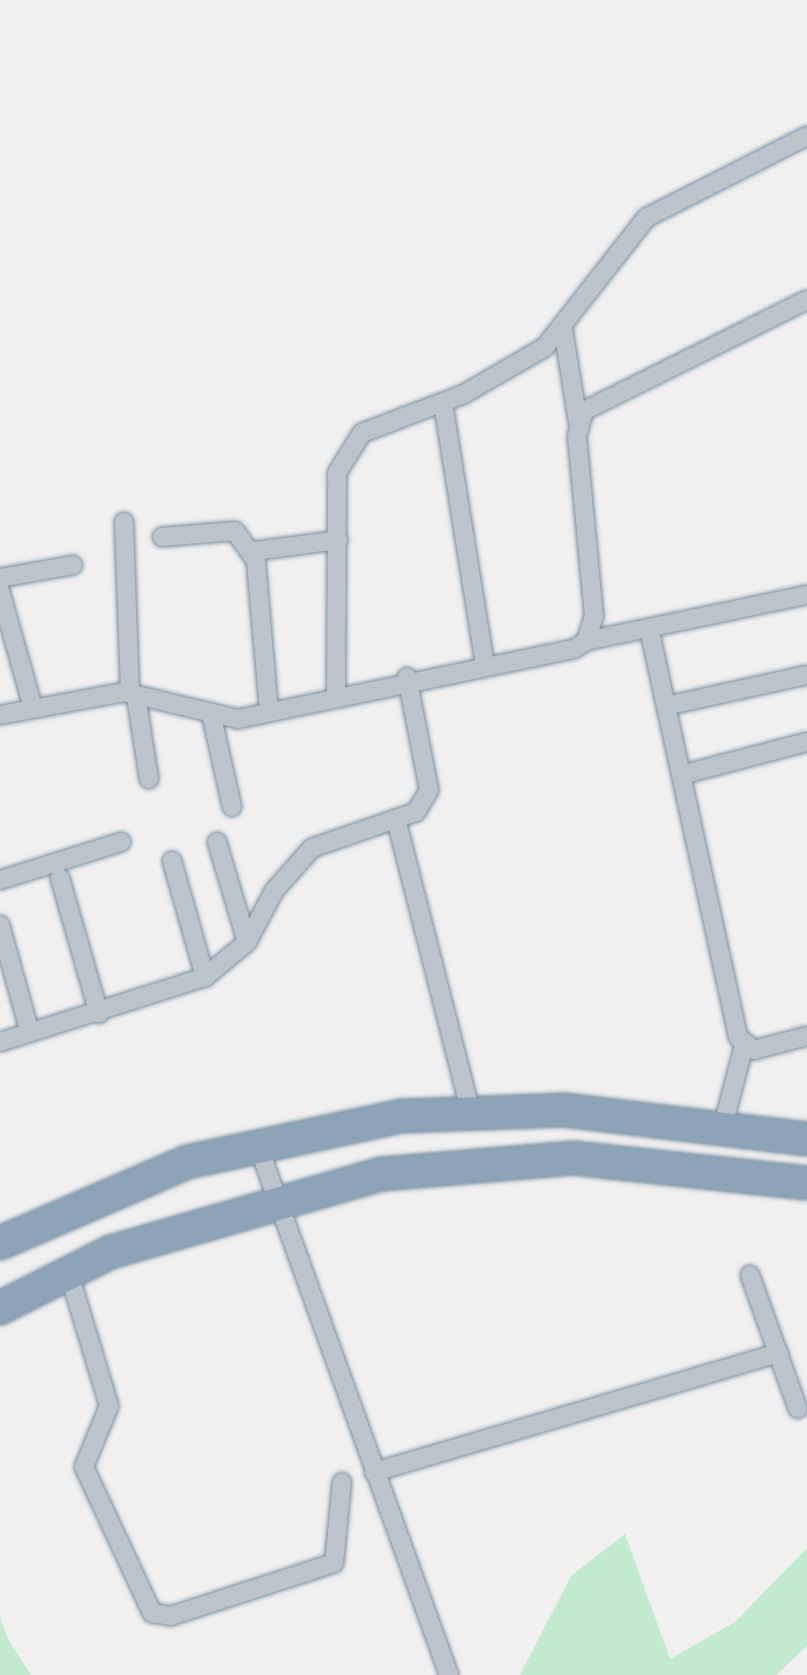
<!DOCTYPE html>
<html>
<head>
<meta charset="utf-8">
<style>
	body { margin:0 }
	#map { position:relative; width:807px; height:1675px; overflow:hidden; background:#f1efef; font-family:"Noto Sans",sans-serif }
	div>[style] { position:absolute }
	.green>* { inset:0; background:#c2eacf }
	.roads { filter:drop-shadow(0 0 2px #778fa3) drop-shadow(0 0 2px #778fa3) }
	.street>* { height:18px; margin:-9px; padding:0 9px; transform-origin:9px; border-radius:9px; background:#bcc3ca }
	.highway>* { height:32px; margin:-16px; padding:0 16px; transform-origin:16px; border-radius:16px; background:#8ca3b8 }
	span { translate:-50% -50%; white-space:nowrap; text-align:center; line-height:1.15; -webkit-text-stroke:9px #fff; paint-order:stroke }
</style>
</head>
<body>
<div id="map">
	<div class="green">
		<div style="clip-path:polygon(625px 1534px,670px 1659px,735px 1622px,807px 1548px,807px 1646px,776px 1675px,520px 1675px,571px 1576px)"></div>
		<div style="clip-path:polygon(0 1618px,8px 1639px,31px 1675px,0 1675px)"></div>
	</div>
	<div class="roads">
		<div class="street">
			<div style="left:563px;top:329px;width:94px;rotate:80.8deg"></div>
			<div style="left:443px;top:403px;width:264px;rotate:80.9deg"></div>
			<div style="left:124px;top:522px;width:171px;rotate:88deg"></div>
			<div style="left:162px;top:537px;width:73px;rotate:-4.7deg"></div>
			<div style="left:235px;top:531px;width:32px;rotate:55deg"></div>
			<div style="left:0;top:578px;width:74px;rotate:-10.1deg"></div>
			<div style="left:0;top:591px;width:122px;rotate:74.2deg"></div>
			<div style="left:649px;top:628px;width:419px;rotate:77.7deg"></div>
			<div style="left:738px;top:1037px;width:21px;rotate:39deg"></div>
			<div style="left:754px;top:1050px;width:55px;rotate:-14.8deg"></div>
			<div style="left:586px;top:641px;width:226px;rotate:-11.8deg"></div>
			<div style="left:336px;top:695px;width:222px;rotate:-89.7deg"></div>
			<div style="left:337px;top:473px;width:47px;rotate:-58deg"></div>
			<div style="left:362px;top:433px;width:109px;rotate:-20.9deg"></div>
			<div style="left:464px;top:394px;width:94px;rotate:-30.1deg"></div>
			<div style="left:545px;top:347px;width:164px;rotate:-51.9deg"></div>
			<div style="left:646px;top:218px;width:181px;rotate:-27deg"></div>
			<div style="left:136px;top:696px;width:84px;rotate:81.1deg"></div>
			<div style="left:666px;top:706px;width:144px;rotate:-12.4deg"></div>
			<div style="left:269px;top:711px;width:161px;rotate:-95deg"></div>
			<div style="left:255px;top:551px;width:84px;rotate:-7.5deg"></div>
			<div style="left:0;top:715px;width:126px;rotate:-10.5deg"></div>
			<div style="left:124px;top:692px;width:117px;rotate:13.3deg"></div>
			<div style="left:238px;top:719px;width:343px;rotate:-11.8deg"></div>
			<div style="left:574px;top:649px;width:14px;rotate:-34deg"></div>
			<div style="left:586px;top:641px;width:26px;rotate:-72deg"></div>
			<div style="left:594px;top:616px;width:181px;rotate:-95.4deg"></div>
			<div style="left:577px;top:436px;width:26px;rotate:-74deg"></div>
			<div style="left:584px;top:411px;width:249px;rotate:-26.5deg"></div>
			<div style="left:212px;top:718px;width:91px;rotate:77.3deg"></div>
			<div style="left:681px;top:775px;width:130px;rotate:-14.7deg"></div>
			<div style="left:396px;top:819px;width:300px;rotate:75.7deg"></div>
			<div style="left:217px;top:842px;width:104px;rotate:73.3deg"></div>
			<div style="left:172px;top:861px;width:121px;rotate:74.1deg"></div>
			<div style="left:60px;top:878px;width:141px;rotate:74deg"></div>
			<div style="left:0;top:880px;width:127px;rotate:-17.4deg"></div>
			<div style="left:0;top:925px;width:112px;rotate:74.5deg"></div>
			<div style="left:0;top:1042px;width:215px;rotate:-17.6deg"></div>
			<div style="left:205px;top:977px;width:55px;rotate:-39.8deg"></div>
			<div style="left:247px;top:942px;width:58px;rotate:-62.1deg"></div>
			<div style="left:274px;top:891px;width:57px;rotate:-48.5deg"></div>
			<div style="left:312px;top:848px;width:110px;rotate:-19.1deg"></div>
			<div style="left:416px;top:812px;width:26px;rotate:-59deg"></div>
			<div style="left:429px;top:790px;width:115px;rotate:-101deg"></div>
			<div style="left:723px;top:1125px;width:82px;rotate:-75.1deg"></div>
			<div style="left:257px;top:1143px;width:566px;rotate:70.16deg"></div>
			<div style="left:68px;top:1270px;width:142px;rotate:73.2deg"></div>
			<div style="left:109px;top:1406px;width:66px;rotate:112.3deg"></div>
			<div style="left:84px;top:1467px;width:161px;rotate:65deg"></div>
			<div style="left:152px;top:1613px;width:19px;rotate:9deg"></div>
			<div style="left:171px;top:1616px;width:171px;rotate:-18deg"></div>
			<div style="left:334px;top:1563px;width:81px;rotate:-84.4deg"></div>
			<div style="left:750px;top:1275px;width:142px;rotate:70.3deg"></div>
			<div style="left:374px;top:1472px;width:422px;rotate:-16.4deg"></div>
		</div>
		<div class="highway">
			<div style="left:0;top:1243px;width:204px;rotate:-23.4deg"></div>
			<div style="left:187px;top:1162px;width:220px;rotate:-12.1deg"></div>
			<div style="left:402px;top:1116px;width:162px;rotate:-2.1deg"></div>
			<div style="left:564px;top:1110px;width:245px;rotate:6.8deg"></div>
			<div style="left:0;top:1308px;width:124px;rotate:-26.8deg"></div>
			<div style="left:111px;top:1252px;width:282px;rotate:-16.1deg"></div>
			<div style="left:382px;top:1174px;width:192px;rotate:-4.8deg"></div>
			<div style="left:573px;top:1158px;width:235px;rotate:6.1deg"></div>
		</div>
	</div>
</div>
</body>
</html>
